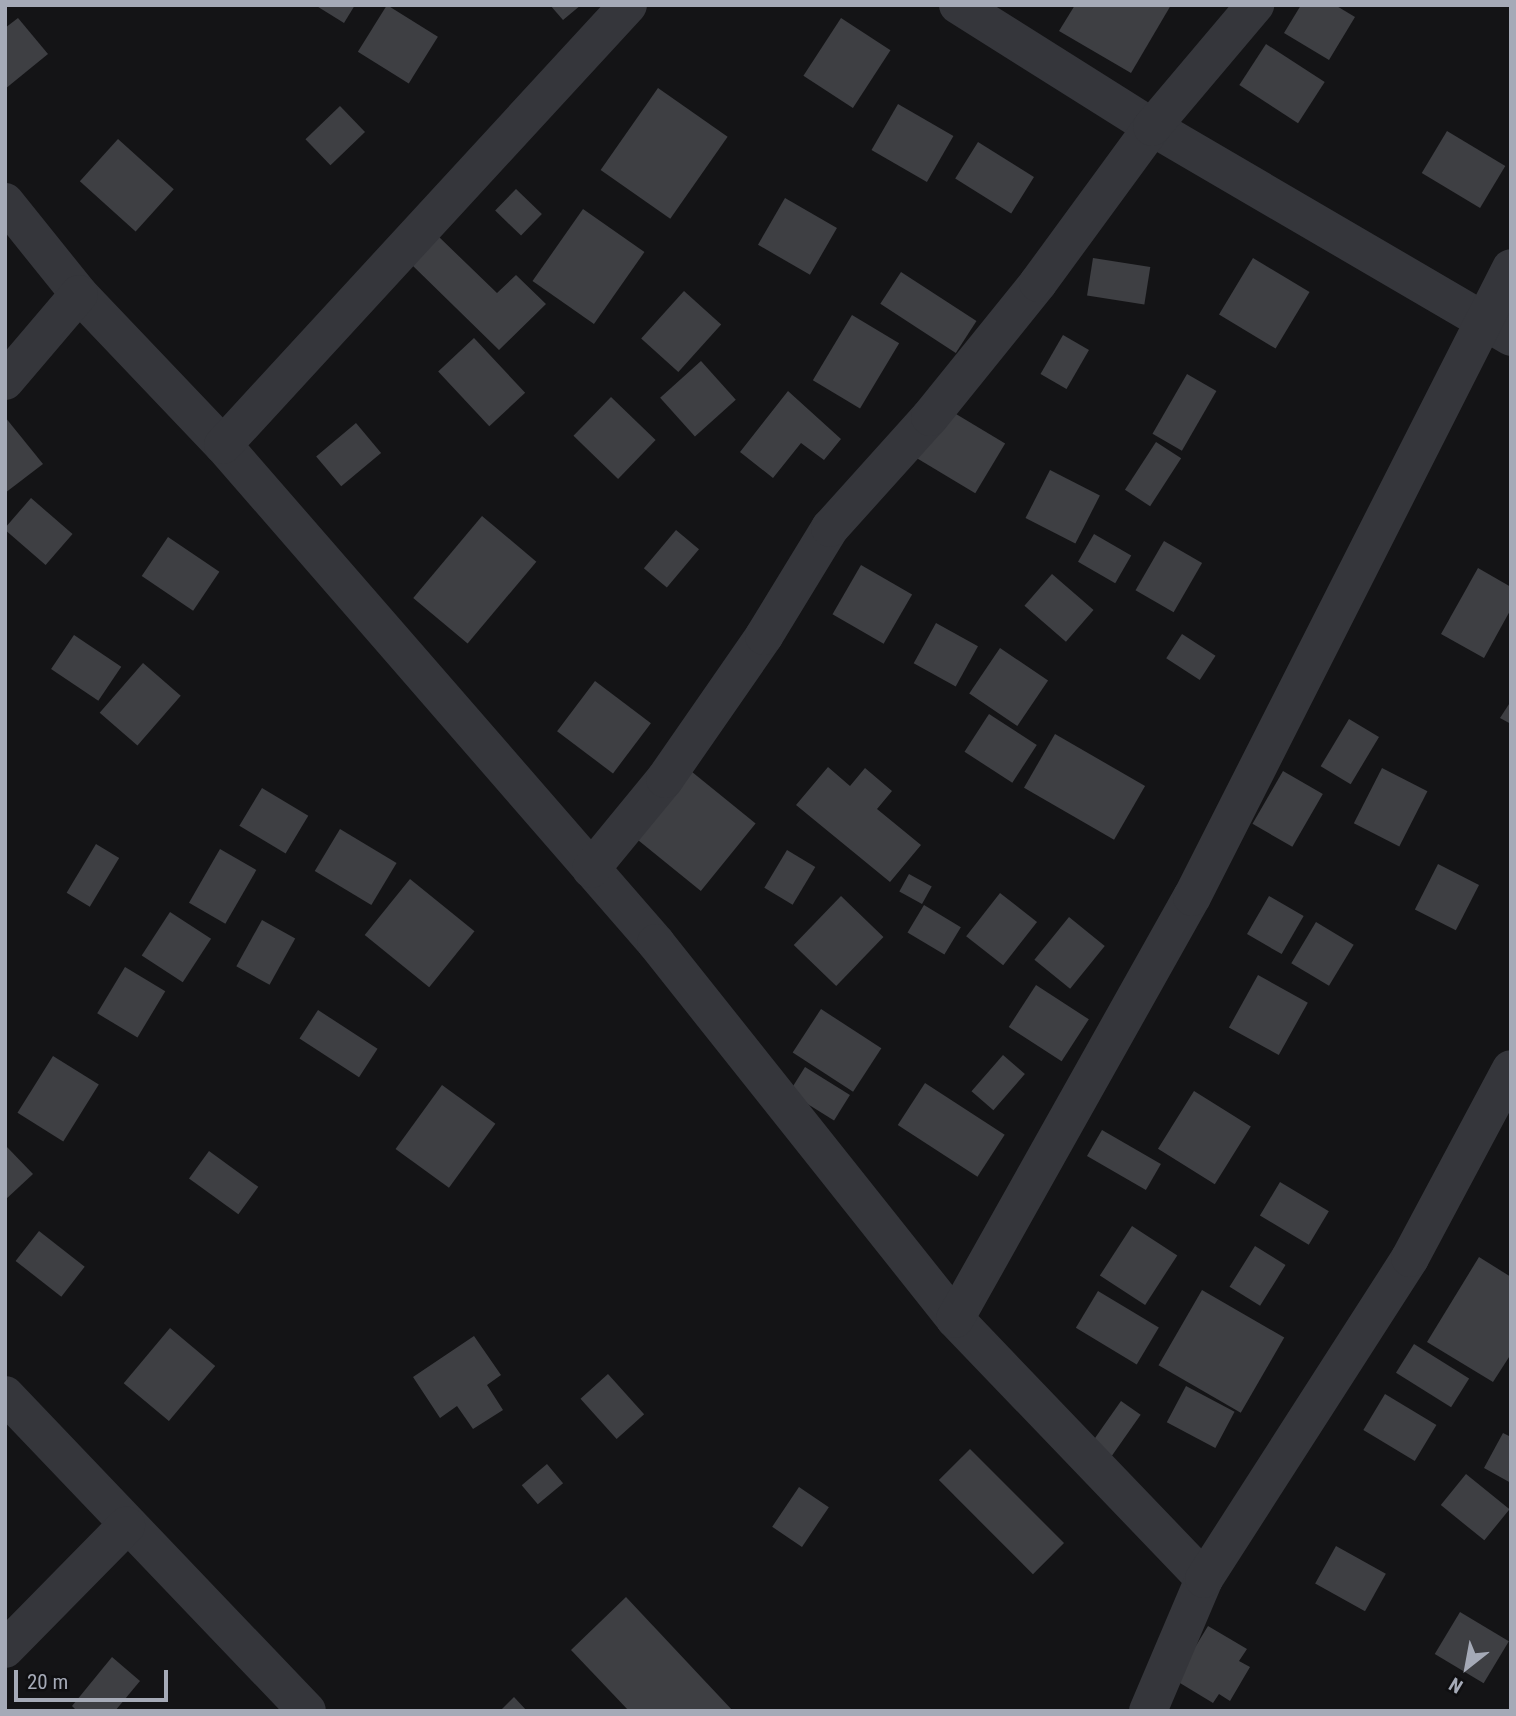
<!DOCTYPE html>
<html>
<head>
<meta charset="utf-8">
<style>
	body { margin:0 }
	#map { position:relative; width:1516px; height:1716px; overflow:hidden; background:#141416; font-family:"Roboto Condensed",sans-serif }
	div>[style] { position:absolute }
	.building>* { inset:0; background:#3e3f43; transform-origin:0 0 }
	.minor>* { height:38px; margin:-19px; padding:0 19px; transform-origin:19px; border-radius:19px; background:#35363b }
	span { translate:-50% -50%; white-space:nowrap; text-align:center; line-height:1.15; -webkit-text-stroke:7px #0f0f11; paint-order:stroke }
	.frame { position:absolute; inset:0; border:7px solid #a5aab7; pointer-events:none }
	.north { position:absolute; left:1432px; top:1632px; width:70px; height:70px; -webkit-text-stroke:5px #0f0f11; paint-order:stroke; rotate:211deg; font-size:19px; font-weight:700; line-height:28px; text-align:center; color:#a5aab7 }
	.north::after { content:''; display:block; margin:auto; width:24px; height:32px; background:#a5aab7; clip-path:polygon(50% 0,100% 100%,50% 72%,0 100%) }
	.scale { position:absolute; left:14px; top:1670px; width:154px; height:32px; box-sizing:border-box; border:4px solid #a5aab7; border-top:0; padding-left:9px; font-size:21px; line-height:24px; white-space:nowrap; color:#a5aab7; -webkit-text-stroke:5px #0f0f11; paint-order:stroke }
</style>
</head>
<body>
<div id="map">
	<div class="building">
		<div style="clip-path:polygon(315px 5px,355px 5px,344px 23px)"></div>
		<div style="left:387px;top:5px;width:60px;height:55px;rotate:32deg"></div>
		<div style="clip-path:polygon(550px 5px,581px 5px,563px 20px)"></div>
		<div style="clip-path:polygon(1075px 5px,1171px 5px,1131px 73px,1059px 31px)"></div>
		<div style="clip-path:polygon(1301px 5px,1335px 5px,1355px 17px,1329px 60px,1284px 33px)"></div>
		<div style="clip-path:polygon(18px 18px,48px 54px,5px 89px,5px 28px)"></div>
		<div style="left:841px;top:18px;width:59px;height:69px;rotate:33deg"></div>
		<div style="left:1266px;top:44px;width:70px;height:49px;rotate:33deg"></div>
		<div style="left:658px;top:88px;width:85px;height:100px;rotate:35deg"></div>
		<div style="left:898px;top:104px;width:64px;height:53px;rotate:30deg"></div>
		<div style="left:340px;top:106px;width:36px;height:48px;rotate:46deg"></div>
		<div style="left:1447px;top:131px;width:68px;height:49px;rotate:31deg"></div>
		<div style="left:118px;top:139px;width:75px;height:57px;rotate:42deg"></div>
		<div style="left:978px;top:142px;width:66px;height:43px;rotate:32deg"></div>
		<div style="left:516px;top:189px;width:36px;height:30px;rotate:44deg"></div>
		<div style="left:785px;top:198px;width:60px;height:54px;rotate:30deg"></div>
		<div style="left:583px;top:209px;width:75px;height:88px;rotate:35deg"></div>
		<div style="clip-path:polygon(438px 236px,497px 293px,516px 275px,546px 304px,499px 350px,412px 265px)"></div>
		<div style="left:1093px;top:258px;width:58px;height:38px;rotate:9deg"></div>
		<div style="left:1253px;top:258px;width:66px;height:66px;rotate:31deg"></div>
		<div style="left:901px;top:272px;width:90px;height:38px;rotate:33deg"></div>
		<div style="left:684px;top:291px;width:50px;height:64px;rotate:42deg"></div>
		<div style="left:852px;top:315px;width:55px;height:76px;rotate:31deg"></div>
		<div style="left:1063px;top:335px;width:30px;height:45px;rotate:30deg"></div>
		<div style="left:474px;top:338px;width:75px;height:49px;rotate:47deg"></div>
		<div style="left:701px;top:361px;width:52px;height:55px;rotate:48deg"></div>
		<div style="left:1187px;top:374px;width:34px;height:69px;rotate:30deg"></div>
		<div style="clip-path:polygon(788px 391px,841px 439px,824px 460px,801px 443px,773px 478px,740px 452px)"></div>
		<div style="left:611px;top:397px;width:62px;height:54px;rotate:44deg"></div>
		<div style="left:946px;top:408px;width:69px;height:58px;rotate:31deg"></div>
		<div style="clip-path:polygon(5px 417px,43px 464px,5px 493px)"></div>
		<div style="left:356px;top:423px;width:39px;height:52px;rotate:50deg"></div>
		<div style="left:1156px;top:442px;width:30px;height:57px;rotate:33deg"></div>
		<div style="left:1050px;top:470px;width:56px;height:54px;rotate:27deg"></div>
		<div style="left:31px;top:498px;width:55px;height:41px;rotate:41deg"></div>
		<div style="left:482px;top:516px;width:71px;height:107px;rotate:40deg"></div>
		<div style="left:676px;top:530px;width:30px;height:50px;rotate:40deg"></div>
		<div style="left:1094px;top:534px;width:43px;height:32px;rotate:30deg"></div>
		<div style="left:168px;top:537px;width:62px;height:47px;rotate:34deg"></div>
		<div style="left:1164px;top:541px;width:44px;height:57px;rotate:30deg"></div>
		<div style="left:861px;top:565px;width:59px;height:57px;rotate:30deg"></div>
		<div style="clip-path:polygon(1478px 568px,1511px 587px,1511px 609px,1484px 658px,1441px 634px)"></div>
		<div style="left:1052px;top:574px;width:55px;height:42px;rotate:41deg"></div>
		<div style="left:936px;top:623px;width:48px;height:46px;rotate:29deg"></div>
		<div style="left:1182px;top:634px;width:40px;height:29px;rotate:33deg"></div>
		<div style="left:74px;top:635px;width:57px;height:41px;rotate:34deg"></div>
		<div style="left:1000px;top:648px;width:58px;height:55px;rotate:34deg"></div>
		<div style="left:143px;top:663px;width:50px;height:66px;rotate:41deg"></div>
		<div style="left:595px;top:681px;width:70px;height:63px;rotate:37deg"></div>
		<div style="clip-path:polygon(1511px 701px,1511px 724px,1500px 718px)"></div>
		<div style="left:989px;top:714px;width:57px;height:45px;rotate:33deg"></div>
		<div style="left:1349px;top:719px;width:35px;height:55px;rotate:31deg"></div>
		<div style="left:1055px;top:734px;width:104px;height:62px;rotate:30deg"></div>
		<div style="left:681px;top:763px;width:96px;height:87px;rotate:39deg"></div>
		<div style="clip-path:polygon(828px 767px,850px 786px,865px 768px,892px 791px,877px 809px,921px 845px,890px 882px,796px 805px)"></div>
		<div style="left:1382px;top:768px;width:51px;height:62px;rotate:27deg"></div>
		<div style="left:1283px;top:771px;width:46px;height:61px;rotate:30deg"></div>
		<div style="left:262px;top:788px;width:54px;height:44px;rotate:31deg"></div>
		<div style="left:340px;top:829px;width:66px;height:49px;rotate:31deg"></div>
		<div style="left:96px;top:844px;width:27px;height:57px;rotate:31deg"></div>
		<div style="left:220px;top:849px;width:42px;height:62px;rotate:30deg"></div>
		<div style="left:787px;top:850px;width:33px;height:44px;rotate:31deg"></div>
		<div style="left:1438px;top:864px;width:46px;height:51px;rotate:27deg"></div>
		<div style="left:909px;top:874px;width:26px;height:20px;rotate:29deg"></div>
		<div style="left:410px;top:879px;width:83px;height:72px;rotate:39deg"></div>
		<div style="left:1000px;top:893px;width:47px;height:55px;rotate:38deg"></div>
		<div style="left:841px;top:896px;width:59px;height:68px;rotate:44deg"></div>
		<div style="left:1269px;top:896px;width:40px;height:44px;rotate:30deg"></div>
		<div style="left:924px;top:905px;width:43px;height:32px;rotate:31deg"></div>
		<div style="left:170px;top:912px;width:49px;height:52px;rotate:33deg"></div>
		<div style="left:1069px;top:917px;width:46px;height:55px;rotate:39deg"></div>
		<div style="left:262px;top:920px;width:38px;height:53px;rotate:29deg"></div>
		<div style="left:1316px;top:922px;width:44px;height:48px;rotate:31deg"></div>
		<div style="left:125px;top:967px;width:47px;height:54px;rotate:31deg"></div>
		<div style="left:1258px;top:975px;width:57px;height:60px;rotate:29deg"></div>
		<div style="left:1036px;top:985px;width:63px;height:50px;rotate:33deg"></div>
		<div style="left:821px;top:1009px;width:72px;height:52px;rotate:33deg"></div>
		<div style="left:318px;top:1010px;width:71px;height:34px;rotate:33deg"></div>
		<div style="left:1003px;top:1055px;width:29px;height:48px;rotate:41deg"></div>
		<div style="left:53px;top:1056px;width:54px;height:67px;rotate:32deg"></div>
		<div style="left:805px;top:1067px;width:53px;height:30px;rotate:32deg"></div>
		<div style="left:925px;top:1083px;width:95px;height:50px;rotate:33deg"></div>
		<div style="left:442px;top:1085px;width:66px;height:79px;rotate:36deg"></div>
		<div style="left:1194px;top:1091px;width:67px;height:68px;rotate:32deg"></div>
		<div style="left:1102px;top:1130px;width:68px;height:30px;rotate:30deg"></div>
		<div style="clip-path:polygon(5px 1145px,33px 1174px,5px 1200px)"></div>
		<div style="left:209px;top:1151px;width:61px;height:34px;rotate:36deg"></div>
		<div style="left:1280px;top:1182px;width:57px;height:39px;rotate:31deg"></div>
		<div style="left:1132px;top:1226px;width:54px;height:59px;rotate:33deg"></div>
		<div style="left:39px;top:1231px;width:58px;height:38px;rotate:38deg"></div>
		<div style="left:1255px;top:1246px;width:36px;height:48px;rotate:32deg"></div>
		<div style="clip-path:polygon(1479px 1257px,1511px 1277px,1511px 1354px,1493px 1382px,1427px 1342px)"></div>
		<div style="left:1202px;top:1290px;width:95px;height:87px;rotate:30deg"></div>
		<div style="left:1098px;top:1291px;width:71px;height:43px;rotate:31deg"></div>
		<div style="left:170px;top:1328px;width:59px;height:72px;rotate:40deg"></div>
		<div style="clip-path:polygon(474px 1336px,501px 1375px,487px 1385px,503px 1410px,473px 1429px,457px 1406px,440px 1418px,413px 1377px)"></div>
		<div style="left:1414px;top:1344px;width:65px;height:34px;rotate:32deg"></div>
		<div style="left:608px;top:1374px;width:54px;height:37px;rotate:48deg"></div>
		<div style="left:1186px;top:1386px;width:55px;height:41px;rotate:28deg"></div>
		<div style="left:1385px;top:1394px;width:60px;height:42px;rotate:31deg"></div>
		<div style="left:1121px;top:1401px;width:24px;height:52px;rotate:35deg"></div>
		<div style="clip-path:polygon(1503px 1433px,1511px 1437px,1511px 1483px,1484px 1468px)"></div>
		<div style="left:970px;top:1449px;width:133px;height:44px;rotate:45deg"></div>
		<div style="left:547px;top:1464px;width:25px;height:33px;rotate:50deg"></div>
		<div style="left:1466px;top:1474px;width:56px;height:40px;rotate:39deg"></div>
		<div style="left:799px;top:1487px;width:36px;height:48px;rotate:34deg"></div>
		<div style="left:1336px;top:1546px;width:57px;height:43px;rotate:29deg"></div>
		<div style="clip-path:polygon(626px 1597px,733px 1711px,629px 1711px,571px 1650px)"></div>
		<div style="left:1460px;top:1612px;width:57px;height:49px;rotate:31deg"></div>
		<div style="clip-path:polygon(1208px 1626px,1247px 1649px,1239px 1661px,1250px 1667px,1230px 1701px,1219px 1694px,1213px 1703px,1175px 1680px)"></div>
		<div style="clip-path:polygon(112px 1657px,140px 1681px,115px 1711px,77px 1711px,72px 1706px)"></div>
		<div style="clip-path:polygon(514px 1697px,527px 1711px,500px 1711px)"></div>
	</div>
	<div class="minor">
		<div style="left:958px;top:5px;width:229px;rotate:32.2deg"></div>
		<div style="left:1152px;top:127px;width:416px;rotate:30.3deg"></div>
		<div style="left:5px;top:202px;width:118px;rotate:51.2deg"></div>
		<div style="left:79px;top:294px;width:209px;rotate:46.4deg"></div>
		<div style="left:223px;top:445px;width:660px;rotate:48.99deg"></div>
		<div style="left:656px;top:943px;width:480px;rotate:51.5deg"></div>
		<div style="left:955px;top:1319px;width:360px;rotate:46.2deg"></div>
		<div style="left:5px;top:381px;width:114px;rotate:-49.6deg"></div>
		<div style="left:223px;top:445px;width:598px;rotate:-47.37deg"></div>
		<div style="left:591px;top:869px;width:117px;rotate:-50.6deg"></div>
		<div style="left:665px;top:779px;width:174px;rotate:-55.3deg"></div>
		<div style="left:764px;top:636px;width:127px;rotate:-58.6deg"></div>
		<div style="left:830px;top:528px;width:149px;rotate:-48deg"></div>
		<div style="left:930px;top:417px;width:172px;rotate:-51.1deg"></div>
		<div style="left:1038px;top:283px;width:193px;rotate:-53.8deg"></div>
		<div style="left:1152px;top:127px;width:160px;rotate:-49.8deg"></div>
		<div style="left:955px;top:1319px;width:484px;rotate:-60.7deg"></div>
		<div style="left:1192px;top:897px;width:705px;rotate:-63.11deg"></div>
		<div style="left:5px;top:1395px;width:437px;rotate:46.3deg"></div>
		<div style="left:5px;top:1649px;width:173px;rotate:-45.5deg"></div>
		<div style="left:1148px;top:1711px;width:143px;rotate:-67deg"></div>
		<div style="left:1204px;top:1579px;width:381px;rotate:-57.3deg"></div>
		<div style="left:1410px;top:1258px;width:214px;rotate:-61.9deg"></div>
	</div>
	<div class="frame"></div>
	<div class="north">N</div>
	<div class="scale">20 m</div>
</div>
</body>
</html>
